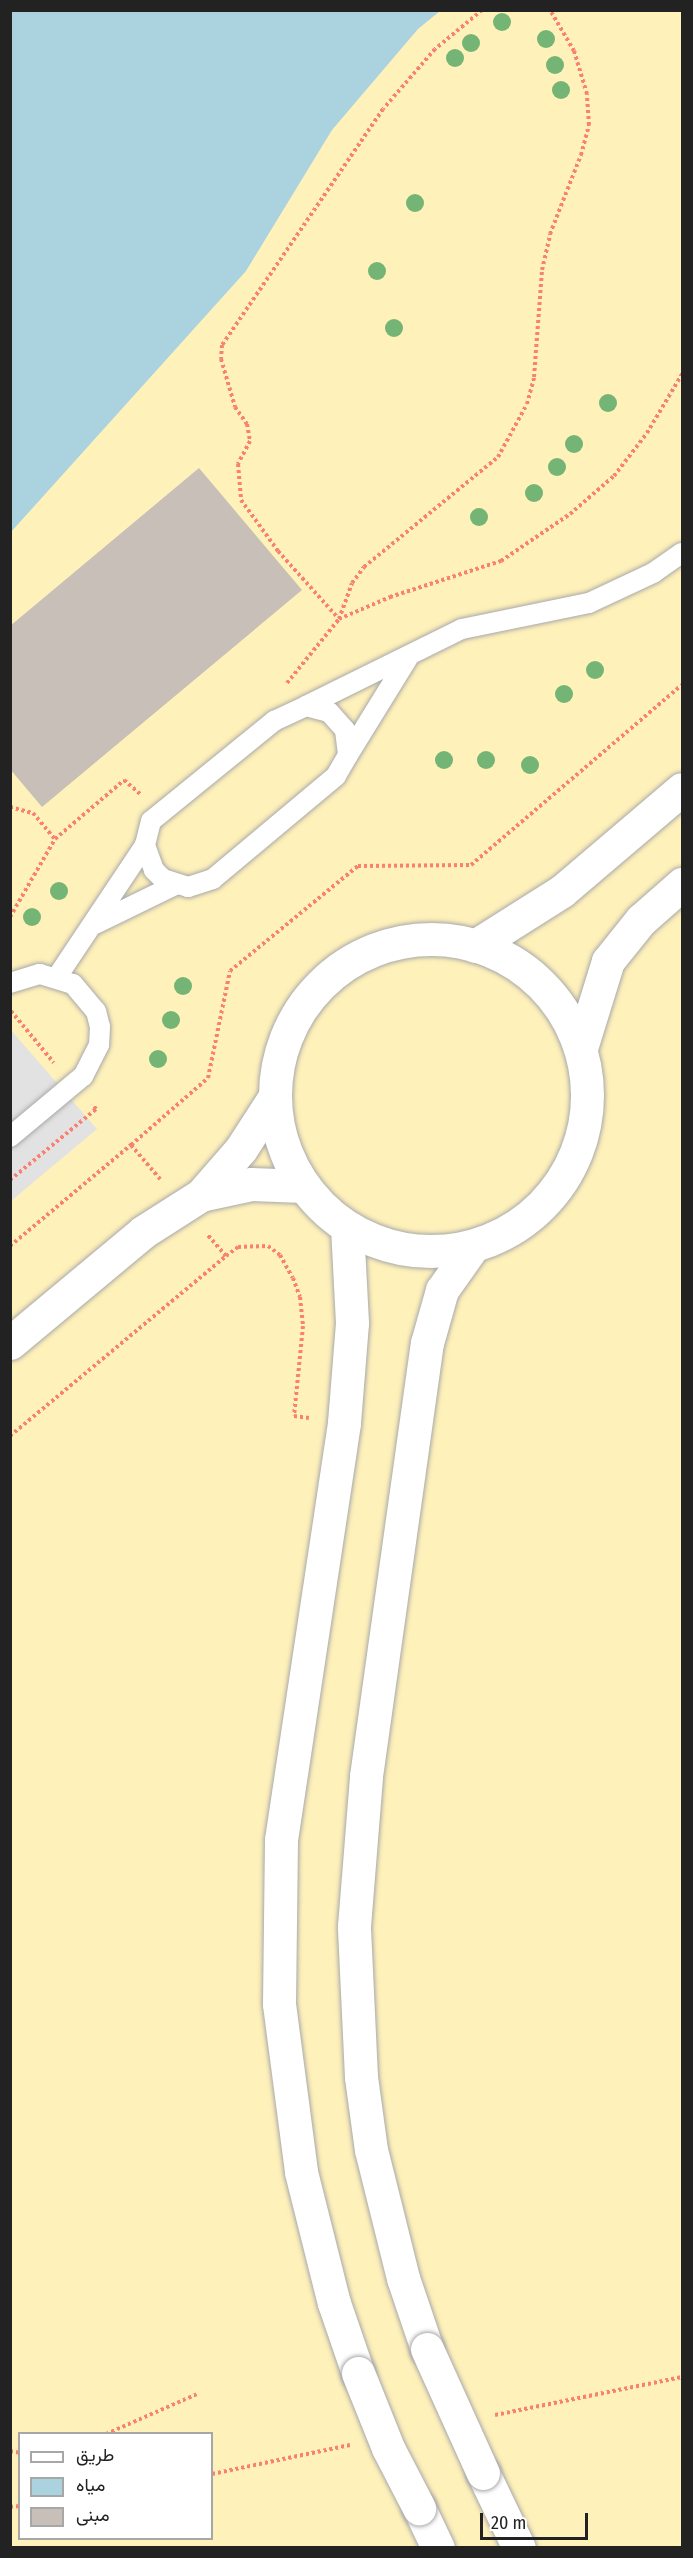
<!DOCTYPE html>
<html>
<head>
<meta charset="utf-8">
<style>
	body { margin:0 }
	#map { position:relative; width:693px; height:2558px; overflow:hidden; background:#f2efe9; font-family:"Fira Sans Condensed",Vazirmatn,sans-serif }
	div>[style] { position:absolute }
	.sand>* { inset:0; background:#fff1ba }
	.parking>* { inset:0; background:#e2e2e2 }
	.water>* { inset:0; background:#aad3df }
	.building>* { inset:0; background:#c7bfb8 }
	.path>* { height:4px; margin-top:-2px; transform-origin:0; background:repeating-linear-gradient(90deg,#fa8072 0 3px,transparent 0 6px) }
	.roads { filter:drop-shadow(0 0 2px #a9a9a9) drop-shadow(0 0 2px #a9a9a9) }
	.lane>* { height:20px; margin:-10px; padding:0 10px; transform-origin:10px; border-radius:10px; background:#fff }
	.street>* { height:33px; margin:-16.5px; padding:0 16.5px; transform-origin:16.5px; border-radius:16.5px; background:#fff }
	.street>.ring { margin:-16.5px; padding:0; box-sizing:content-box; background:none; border:33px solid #fff; border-radius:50% }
	.bridges { filter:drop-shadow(0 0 2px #a9a9a9) drop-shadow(0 0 2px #a9a9a9) }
	.street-bridge>* { height:33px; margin:-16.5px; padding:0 16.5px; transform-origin:16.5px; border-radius:16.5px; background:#fff }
	.trees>* { width:18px; height:18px; margin:-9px; border-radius:50%; background:#74b475 }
	span { translate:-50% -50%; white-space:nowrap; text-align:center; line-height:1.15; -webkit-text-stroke:4.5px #fff; paint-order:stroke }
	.frame { position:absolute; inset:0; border:12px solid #222; pointer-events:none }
	.legend { position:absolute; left:18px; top:2432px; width:195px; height:108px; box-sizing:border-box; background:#fff; border:2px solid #a7a7a7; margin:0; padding:8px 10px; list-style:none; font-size:18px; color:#222 }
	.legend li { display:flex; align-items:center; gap:12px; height:30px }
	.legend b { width:30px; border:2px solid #a7a7a7 }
	.scale { position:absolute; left:480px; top:2513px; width:108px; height:27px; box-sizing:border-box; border:3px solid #222; border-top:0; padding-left:8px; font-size:18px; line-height:21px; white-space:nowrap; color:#222; -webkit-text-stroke:4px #fff; paint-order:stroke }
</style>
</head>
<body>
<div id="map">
	<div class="sand">
		<div style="clip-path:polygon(evenodd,11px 11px,682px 11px,682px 2547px,11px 2548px,11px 11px,20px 2434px,212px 2434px,212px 2538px,20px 2538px,20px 2434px)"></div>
	</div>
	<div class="parking">
		<div style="clip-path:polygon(10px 1029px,97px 1129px,11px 1201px,10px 1201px)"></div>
	</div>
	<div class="water">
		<div style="clip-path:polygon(11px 10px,440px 11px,418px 29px,332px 130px,246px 271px,11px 532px)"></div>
	</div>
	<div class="building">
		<div style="clip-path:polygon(199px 468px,302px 590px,42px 807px,10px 769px,10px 626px)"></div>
	</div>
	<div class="path">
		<div style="left:482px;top:10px;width:61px;rotate:140.3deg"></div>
		<div style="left:435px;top:49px;width:79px;rotate:130.9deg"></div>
		<div style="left:383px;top:109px;width:286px;rotate:124.3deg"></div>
		<div style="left:222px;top:345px;width:14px;rotate:94deg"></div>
		<div style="left:221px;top:359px;width:50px;rotate:73.7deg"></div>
		<div style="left:235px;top:407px;width:21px;rotate:55deg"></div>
		<div style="left:247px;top:424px;width:17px;rotate:80deg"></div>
		<div style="left:250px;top:441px;width:26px;rotate:118deg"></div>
		<div style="left:238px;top:464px;width:36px;rotate:85deg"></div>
		<div style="left:241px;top:500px;width:63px;rotate:54deg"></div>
		<div style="left:278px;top:551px;width:91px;rotate:48.1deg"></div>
		<div style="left:339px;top:619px;width:38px;rotate:-70deg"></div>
		<div style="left:352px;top:583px;width:20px;rotate:-53deg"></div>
		<div style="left:364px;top:567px;width:173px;rotate:-39.4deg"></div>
		<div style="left:498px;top:457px;width:60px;rotate:-61.3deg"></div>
		<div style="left:527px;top:404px;width:28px;rotate:-75deg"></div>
		<div style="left:534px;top:377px;width:107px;rotate:-85.7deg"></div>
		<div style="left:542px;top:270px;width:37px;rotate:-77deg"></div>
		<div style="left:550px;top:234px;width:85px;rotate:-68.6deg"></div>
		<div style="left:581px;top:155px;width:31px;rotate:-75deg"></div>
		<div style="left:589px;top:125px;width:31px;rotate:-94deg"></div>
		<div style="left:587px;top:94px;width:45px;rotate:-106.8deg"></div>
		<div style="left:574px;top:51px;width:48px;rotate:-120.3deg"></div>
		<div style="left:287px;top:683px;width:82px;rotate:-50.9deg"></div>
		<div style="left:339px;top:619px;width:56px;rotate:-23.3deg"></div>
		<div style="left:390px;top:597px;width:117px;rotate:-18deg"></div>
		<div style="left:501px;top:561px;width:83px;rotate:-34.3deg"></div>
		<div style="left:570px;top:514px;width:58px;rotate:-40.8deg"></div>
		<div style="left:614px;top:476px;width:54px;rotate:-52.5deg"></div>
		<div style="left:647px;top:433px;width:69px;rotate:-59.3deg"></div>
		<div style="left:10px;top:807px;width:24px;rotate:15deg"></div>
		<div style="left:33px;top:813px;width:34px;rotate:50deg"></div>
		<div style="left:10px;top:917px;width:90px;rotate:-60deg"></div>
		<div style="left:55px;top:839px;width:91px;rotate:-40.5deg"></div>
		<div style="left:124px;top:780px;width:23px;rotate:41deg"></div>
		<div style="left:11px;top:1011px;width:67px;rotate:50.4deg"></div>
		<div style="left:131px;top:1145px;width:102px;rotate:-41deg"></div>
		<div style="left:208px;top:1078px;width:109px;rotate:-78.4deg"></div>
		<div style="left:230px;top:971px;width:166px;rotate:-39.4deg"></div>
		<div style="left:358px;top:866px;width:113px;rotate:-0.5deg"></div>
		<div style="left:471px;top:865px;width:277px;rotate:-40.5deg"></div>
		<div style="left:10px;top:1180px;width:112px;rotate:-39.5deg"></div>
		<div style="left:96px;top:1109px;width:6px;rotate:-129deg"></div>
		<div style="left:10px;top:1246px;width:158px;rotate:-39.9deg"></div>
		<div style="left:131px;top:1145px;width:45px;rotate:49.5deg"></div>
		<div style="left:226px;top:1256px;width:15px;rotate:-37deg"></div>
		<div style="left:238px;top:1247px;width:30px;rotate:-2deg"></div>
		<div style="left:268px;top:1246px;width:15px;rotate:37deg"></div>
		<div style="left:280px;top:1255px;width:26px;rotate:61deg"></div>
		<div style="left:293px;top:1278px;width:20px;rotate:70deg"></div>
		<div style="left:300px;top:1297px;width:29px;rotate:84deg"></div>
		<div style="left:303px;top:1326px;width:90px;rotate:95.7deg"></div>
		<div style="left:294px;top:1416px;width:15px;rotate:8deg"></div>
		<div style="left:10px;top:1436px;width:281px;rotate:-39.8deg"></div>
		<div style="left:226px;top:1256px;width:30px;rotate:-131deg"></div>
		<div style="left:495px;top:2415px;width:191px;rotate:-11.5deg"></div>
		<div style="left:106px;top:2434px;width:99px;rotate:-23.7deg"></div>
		<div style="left:10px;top:2451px;width:10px;rotate:11deg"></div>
		<div style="left:212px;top:2474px;width:141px;rotate:-11.9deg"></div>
		<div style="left:10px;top:2507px;width:10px;rotate:-6deg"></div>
	</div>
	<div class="roads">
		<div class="lane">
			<div style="left:306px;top:706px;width:24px;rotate:15deg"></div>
			<div style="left:329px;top:712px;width:24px;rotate:48deg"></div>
			<div style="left:345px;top:730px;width:25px;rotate:83deg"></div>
			<div style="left:348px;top:755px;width:24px;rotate:120deg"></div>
			<div style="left:336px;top:776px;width:160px;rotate:140.1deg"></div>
			<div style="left:213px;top:879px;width:26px;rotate:162deg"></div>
			<div style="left:188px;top:887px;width:26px;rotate:-162deg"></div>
			<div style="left:163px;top:879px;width:13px;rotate:-135deg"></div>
			<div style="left:154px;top:870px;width:27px;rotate:-110deg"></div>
			<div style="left:145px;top:845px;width:25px;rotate:-76deg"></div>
			<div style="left:151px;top:821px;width:159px;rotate:-39.1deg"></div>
			<div style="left:274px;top:721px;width:35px;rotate:-25deg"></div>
			<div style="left:306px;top:706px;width:174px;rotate:-26.3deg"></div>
			<div style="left:462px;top:629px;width:130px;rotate:-11.6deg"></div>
			<div style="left:589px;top:603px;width:71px;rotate:-25.1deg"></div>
			<div style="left:653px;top:573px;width:35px;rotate:-35deg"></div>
			<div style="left:348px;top:755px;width:114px;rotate:-58.3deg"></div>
			<div style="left:95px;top:924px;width:89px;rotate:-26deg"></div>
			<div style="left:57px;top:977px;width:159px;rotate:-56.3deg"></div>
			<div style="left:10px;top:983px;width:31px;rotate:-17deg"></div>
			<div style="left:40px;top:974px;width:34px;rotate:17deg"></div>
			<div style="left:73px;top:984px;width:35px;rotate:50deg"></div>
			<div style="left:96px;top:1011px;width:16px;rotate:76deg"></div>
			<div style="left:100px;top:1027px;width:18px;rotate:93deg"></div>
			<div style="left:99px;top:1045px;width:35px;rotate:117deg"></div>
			<div style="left:83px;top:1076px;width:95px;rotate:140.1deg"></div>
		</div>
		<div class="street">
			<div class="ring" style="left:275px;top:939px;width:279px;height:279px"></div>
			<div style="left:475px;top:946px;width:103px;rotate:-32.3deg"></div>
			<div style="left:562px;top:891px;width:157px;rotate:-40.4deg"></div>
			<div style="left:581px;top:1048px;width:91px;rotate:-72.8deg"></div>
			<div style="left:608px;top:961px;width:53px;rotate:-51.2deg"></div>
			<div style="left:641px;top:920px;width:55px;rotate:-41.3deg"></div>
			<div style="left:201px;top:1195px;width:61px;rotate:-49deg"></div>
			<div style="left:241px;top:1149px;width:61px;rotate:-57.1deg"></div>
			<div style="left:347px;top:1227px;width:96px;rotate:87deg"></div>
			<div style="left:352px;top:1323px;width:100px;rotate:94.6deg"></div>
			<div style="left:344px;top:1423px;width:422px;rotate:98.6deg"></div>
			<div style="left:281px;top:1840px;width:164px;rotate:90.7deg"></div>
			<div style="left:279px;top:2004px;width:169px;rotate:82.5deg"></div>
			<div style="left:301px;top:2172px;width:135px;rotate:75.9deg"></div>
			<div style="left:334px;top:2303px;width:74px;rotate:71.1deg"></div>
			<div style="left:10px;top:1343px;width:173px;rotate:-39.8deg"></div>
			<div style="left:143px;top:1232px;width:69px;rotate:-32.5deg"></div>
			<div style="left:201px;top:1195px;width:51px;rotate:-12.4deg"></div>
			<div style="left:251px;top:1184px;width:52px;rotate:2.2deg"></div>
			<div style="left:427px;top:2349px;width:75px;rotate:-108.7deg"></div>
			<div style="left:403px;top:2278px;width:132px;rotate:-104deg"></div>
			<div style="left:371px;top:2150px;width:74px;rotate:-97.8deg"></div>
			<div style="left:361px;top:2077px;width:151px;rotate:-92.7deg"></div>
			<div style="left:354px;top:1926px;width:150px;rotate:-85.4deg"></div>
			<div style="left:366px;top:1776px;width:437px;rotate:-82deg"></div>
			<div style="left:427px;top:1343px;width:55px;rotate:-74.2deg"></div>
			<div style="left:442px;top:1290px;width:54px;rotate:-54.8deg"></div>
			<div style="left:483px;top:2473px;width:83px;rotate:64.4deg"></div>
			<div style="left:419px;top:2508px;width:44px;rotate:64.6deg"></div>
		</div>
	</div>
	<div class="bridges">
		<div class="street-bridge">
			<div style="left:427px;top:2349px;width:136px;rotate:65.7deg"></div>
			<div style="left:358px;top:2373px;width:81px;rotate:68.2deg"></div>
			<div style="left:388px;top:2448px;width:68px;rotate:62.7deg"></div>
		</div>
	</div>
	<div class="trees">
		<div style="left:502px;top:22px"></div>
		<div style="left:546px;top:39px"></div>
		<div style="left:471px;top:43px"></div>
		<div style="left:455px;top:58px"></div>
		<div style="left:555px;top:65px"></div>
		<div style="left:561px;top:90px"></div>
		<div style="left:415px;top:203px"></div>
		<div style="left:377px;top:271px"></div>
		<div style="left:394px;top:328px"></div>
		<div style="left:608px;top:403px"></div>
		<div style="left:574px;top:444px"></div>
		<div style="left:557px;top:467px"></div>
		<div style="left:534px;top:493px"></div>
		<div style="left:479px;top:517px"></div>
		<div style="left:595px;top:670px"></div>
		<div style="left:564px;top:694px"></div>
		<div style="left:444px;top:760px"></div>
		<div style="left:486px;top:760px"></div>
		<div style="left:530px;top:765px"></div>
		<div style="left:59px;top:891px"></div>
		<div style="left:32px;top:917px"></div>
		<div style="left:183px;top:986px"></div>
		<div style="left:171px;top:1020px"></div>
		<div style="left:158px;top:1059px"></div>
	</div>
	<div class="frame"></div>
	<ul class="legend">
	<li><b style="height:8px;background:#fff"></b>طريق</li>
	<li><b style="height:16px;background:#aad3df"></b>مياه</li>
	<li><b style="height:16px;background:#c7bfb8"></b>مبنى</li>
	</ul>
	<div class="scale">20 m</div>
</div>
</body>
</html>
